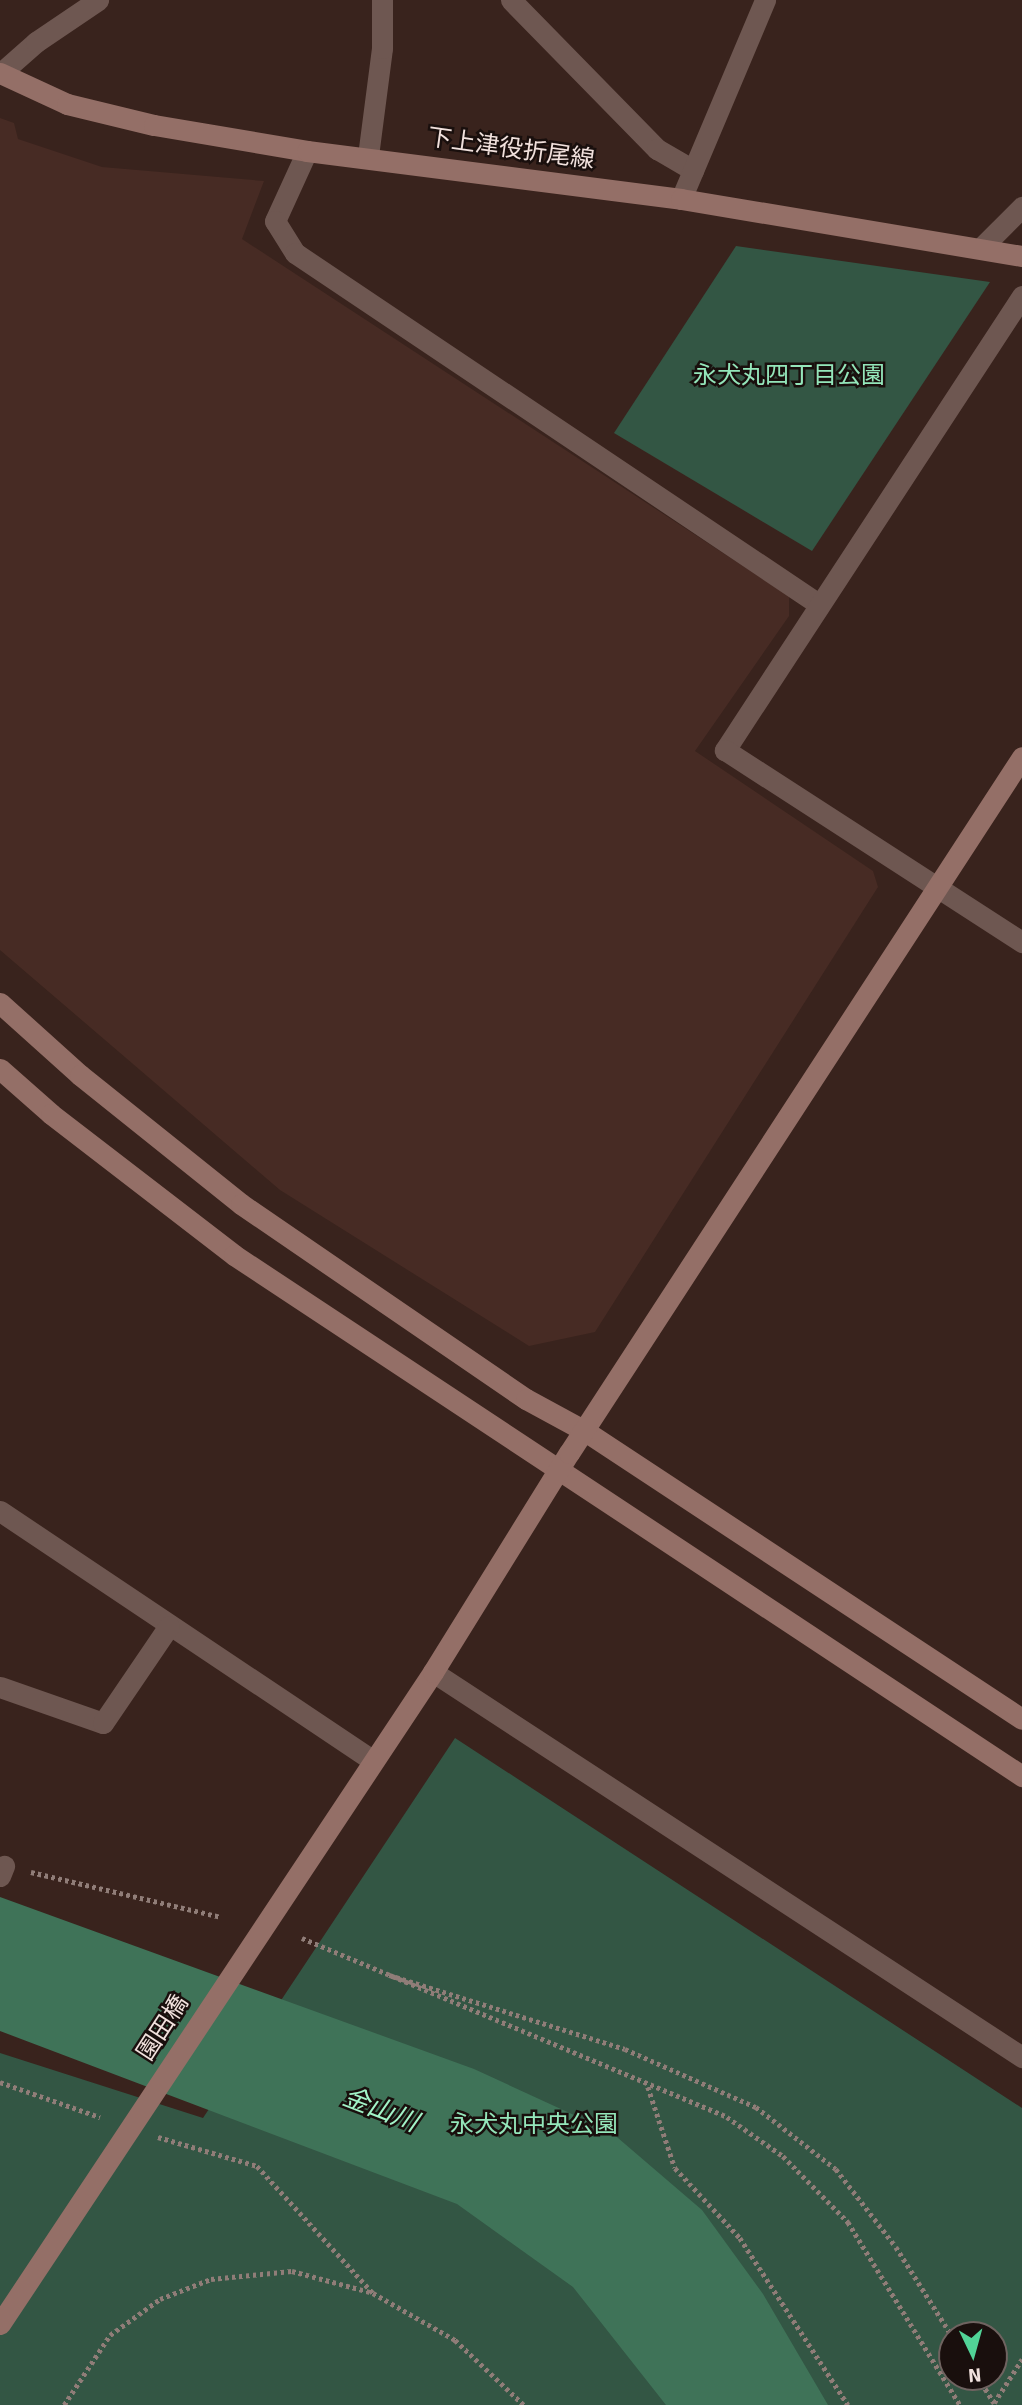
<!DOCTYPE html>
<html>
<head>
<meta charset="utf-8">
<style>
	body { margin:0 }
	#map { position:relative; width:1022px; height:2405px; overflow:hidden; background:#39231d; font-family:Signika,"Noto Sans JP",sans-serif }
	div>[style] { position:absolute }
	.built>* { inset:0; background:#472b24 }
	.green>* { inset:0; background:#335644 }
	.water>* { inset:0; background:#3f7358 }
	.path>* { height:4.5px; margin-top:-2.25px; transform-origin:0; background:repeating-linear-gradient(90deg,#907d78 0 3.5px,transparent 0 7px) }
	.lane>* { height:21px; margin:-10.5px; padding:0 10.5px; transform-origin:10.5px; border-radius:10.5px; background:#6e5751 }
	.street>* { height:21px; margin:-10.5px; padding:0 10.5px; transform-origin:10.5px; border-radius:10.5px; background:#6e5751 }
	.secondary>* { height:21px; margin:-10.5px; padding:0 10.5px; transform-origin:10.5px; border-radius:10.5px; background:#946f67 }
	span { translate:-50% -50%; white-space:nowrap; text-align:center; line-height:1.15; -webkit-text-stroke:5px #190f0d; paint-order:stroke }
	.street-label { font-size:24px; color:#f1e1dd }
	.park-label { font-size:24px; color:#94e6ba }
	.water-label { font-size:26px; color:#a2f4c8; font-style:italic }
	.north { position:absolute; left:938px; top:2321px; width:70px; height:70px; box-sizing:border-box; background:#190f0d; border:2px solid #6f6360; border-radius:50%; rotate:175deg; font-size:19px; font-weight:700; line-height:28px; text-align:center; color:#f1e1dd }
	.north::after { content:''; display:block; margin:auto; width:24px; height:32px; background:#51d397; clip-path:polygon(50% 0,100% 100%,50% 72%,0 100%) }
</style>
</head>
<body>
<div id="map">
	<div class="built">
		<div style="clip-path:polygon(0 118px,14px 123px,18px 139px,102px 167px,264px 181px,242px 239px,789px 596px,789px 616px,695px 751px,873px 871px,878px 887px,595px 1332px,529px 1346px,280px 1190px,0 950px)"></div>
	</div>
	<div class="green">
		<div style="clip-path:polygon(736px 246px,990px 282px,812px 551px,614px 433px)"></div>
		<div style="clip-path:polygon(evenodd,455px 1738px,1022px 2108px,1022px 2405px,0 2405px,0 2053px,203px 2118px,455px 1738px,952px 2335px,994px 2335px,994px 2377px,952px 2377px,952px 2335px)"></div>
	</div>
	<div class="water">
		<div style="clip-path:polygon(0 1897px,474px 2069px,611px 2132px,702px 2210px,763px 2294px,828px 2405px,666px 2405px,573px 2287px,457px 2204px,0 2031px)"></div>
	</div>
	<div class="path">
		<div style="left:31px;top:1872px;width:195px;rotate:13.3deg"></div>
		<div style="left:302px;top:1938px;width:461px;rotate:22.8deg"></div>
		<div style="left:727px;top:2117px;width:68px;rotate:34.9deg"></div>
		<div style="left:783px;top:2156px;width:93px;rotate:45.4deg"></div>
		<div style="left:848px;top:2222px;width:215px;rotate:58.5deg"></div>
		<div style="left:389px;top:1975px;width:247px;rotate:17.4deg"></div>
		<div style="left:625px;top:2049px;width:143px;rotate:23.9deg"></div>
		<div style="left:756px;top:2107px;width:101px;rotate:37.8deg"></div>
		<div style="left:836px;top:2169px;width:98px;rotate:52.4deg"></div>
		<div style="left:896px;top:2247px;width:105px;rotate:57.8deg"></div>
		<div style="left:0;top:2082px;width:106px;rotate:19.3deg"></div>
		<div style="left:648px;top:2087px;width:85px;rotate:71.6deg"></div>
		<div style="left:675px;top:2168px;width:96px;rotate:47.1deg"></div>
		<div style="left:740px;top:2238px;width:199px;rotate:57.1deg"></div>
		<div style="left:158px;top:2137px;width:103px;rotate:16.3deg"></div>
		<div style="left:257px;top:2166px;width:172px;rotate:47.6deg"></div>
		<div style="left:373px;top:2293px;width:95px;rotate:29.8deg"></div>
		<div style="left:455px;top:2340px;width:95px;rotate:43.3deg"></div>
		<div style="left:978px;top:2377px;width:31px;rotate:58deg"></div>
		<div style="left:994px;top:2403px;width:52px;rotate:-57.5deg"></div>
		<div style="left:64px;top:2405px;width:84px;rotate:-56.7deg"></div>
		<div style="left:110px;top:2335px;width:62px;rotate:-35.8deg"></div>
		<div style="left:160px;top:2299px;width:55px;rotate:-21.4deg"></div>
		<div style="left:211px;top:2279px;width:81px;rotate:-5.6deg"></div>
		<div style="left:292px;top:2271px;width:81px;rotate:15.1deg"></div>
	</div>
	<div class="lane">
		<div style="left:511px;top:0;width:209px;rotate:45.6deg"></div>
		<div style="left:657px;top:149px;width:42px;rotate:30.3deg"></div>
		<div style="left:1px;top:73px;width:47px;rotate:-41.5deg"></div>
		<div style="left:36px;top:42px;width:75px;rotate:-34.1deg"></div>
		<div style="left:368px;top:156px;width:109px;rotate:-82.6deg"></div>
		<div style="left:382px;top:48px;width:48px;rotate:-90deg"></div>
	</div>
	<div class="street">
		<div style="left:307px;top:151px;width:77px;rotate:114.6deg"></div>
		<div style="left:275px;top:221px;width:38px;rotate:58deg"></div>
		<div style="left:295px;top:253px;width:628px;rotate:33.84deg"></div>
		<div style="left:681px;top:199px;width:216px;rotate:-67.1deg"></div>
		<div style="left:982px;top:247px;width:57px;rotate:-45deg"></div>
		<div style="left:1022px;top:296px;width:543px;rotate:123.19deg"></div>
		<div style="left:725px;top:750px;width:354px;rotate:32.9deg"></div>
		<div style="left:0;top:1511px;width:449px;rotate:33.8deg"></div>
		<div style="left:433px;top:1672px;width:704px;rotate:33.17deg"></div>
		<div style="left:0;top:1687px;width:109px;rotate:19.3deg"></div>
		<div style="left:103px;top:1723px;width:117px;rotate:-55.8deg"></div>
		<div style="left:0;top:1876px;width:11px;rotate:-68deg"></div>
	</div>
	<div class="secondary">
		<div style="left:0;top:73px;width:74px;rotate:24.8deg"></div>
		<div style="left:67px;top:104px;width:89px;rotate:13.6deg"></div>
		<div style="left:154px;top:125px;width:155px;rotate:9.6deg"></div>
		<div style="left:307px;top:151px;width:377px;rotate:7.3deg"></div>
		<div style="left:681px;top:199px;width:346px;rotate:9.5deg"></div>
		<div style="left:0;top:1003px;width:108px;rotate:42deg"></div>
		<div style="left:80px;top:1075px;width:206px;rotate:38.7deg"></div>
		<div style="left:241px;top:1204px;width:345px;rotate:34.4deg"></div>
		<div style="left:526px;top:1399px;width:67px;rotate:28.5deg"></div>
		<div style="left:585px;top:1431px;width:523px;rotate:33.39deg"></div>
		<div style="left:0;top:1069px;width:68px;rotate:41.4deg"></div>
		<div style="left:51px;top:1114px;width:231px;rotate:37.6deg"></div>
		<div style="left:234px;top:1255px;width:945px;rotate:33.47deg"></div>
		<div style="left:0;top:2324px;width:783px;rotate:-56.41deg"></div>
		<div style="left:433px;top:1672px;width:258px;rotate:-58.2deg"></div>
		<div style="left:569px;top:1453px;width:830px;rotate:-56.94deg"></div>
	</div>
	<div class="street-label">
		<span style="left:511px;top:149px;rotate:8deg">下上津役折尾線</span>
		<span style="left:163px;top:2028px;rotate:-57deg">園田橋</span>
	</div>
	<div class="park-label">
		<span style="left:789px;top:376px">永犬丸四丁目公園</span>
		<span style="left:534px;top:2125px">永犬丸中央公園</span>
	</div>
	<div class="water-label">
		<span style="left:380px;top:2111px;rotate:21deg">金山川</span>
	</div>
	<div class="north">N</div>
</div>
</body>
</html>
